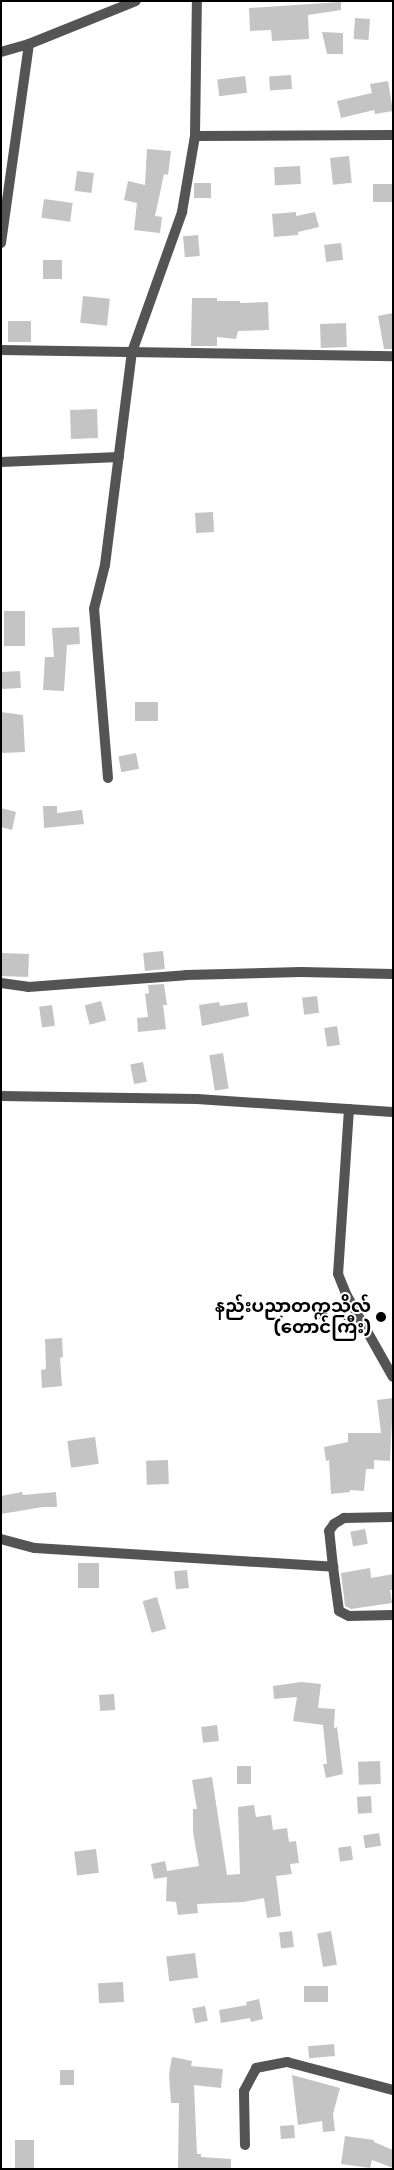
<!DOCTYPE html>
<html>
<head>
<meta charset="utf-8">
<style>
	body { margin:0 }
	#map { position:relative; width:394px; height:2170px; overflow:hidden; background:#fff; font-family:Rubik,"Noto Sans Myanmar",sans-serif }
	div>[style] { position:absolute }
	.building>* { inset:0; background:#c4c4c4; transform-origin:0 0 }
	.minor>* { height:10px; margin:-5px; padding:0 5px; transform-origin:5px; border-radius:5px; background:#545454 }
	.dots>* { width:14px; height:14px; translate:-50% -50%; box-sizing:border-box; border:2px solid #fff; border-radius:50% }
	span { translate:-50% -50%; white-space:nowrap; text-align:center; line-height:1.15; -webkit-text-stroke:4px #fff; paint-order:stroke }
	.poi-label { font-size:18px; color:#000; font-weight:700 }
	.right { translate:-100% -50%; text-align:right }
	.frame { position:absolute; inset:0; border:2px solid #000; pointer-events:none }
</style>
</head>
<body>
<div id="map">
	<div class="building">
		<div style="clip-path:polygon(341px 2px,341px 10px,308px 15px,309px 39px,272px 41px,271px 30px,250px 31px,249px 8px)"></div>
		<div style="left:355px;top:18px;width:15px;height:21px;rotate:4deg"></div>
		<div style="clip-path:polygon(322px 32px,343px 33px,343px 54px,327px 54px)"></div>
		<div style="left:291px;top:75px;width:14px;height:22px;rotate:86deg"></div>
		<div style="left:245px;top:76px;width:17px;height:28px;rotate:83deg"></div>
		<div style="clip-path:polygon(388px 81px,393px 111px,375px 114px,374px 110px,341px 118px,337px 101px,372px 93px,370px 84px)"></div>
		<div style="clip-path:polygon(147px 149px,171px 151px,168px 175px,164px 174px,155px 216px,162px 217px,160px 233px,134px 230px,137px 203px,124px 200px,128px 181px,145px 185px)"></div>
		<div style="left:349px;top:156px;width:27px;height:19px;rotate:84deg"></div>
		<div style="left:300px;top:166px;width:18px;height:26px;rotate:87deg"></div>
		<div style="left:77px;top:171px;width:17px;height:20px;rotate:7deg"></div>
		<div style="left:194px;top:183px;width:17px;height:15px"></div>
		<div style="left:393px;top:184px;width:18px;height:20px;rotate:90deg"></div>
		<div style="left:44px;top:199px;width:29px;height:19px;rotate:8deg"></div>
		<div style="clip-path:polygon(296px 212px,296px 216px,315px 212px,319px 227px,298px 232px,298px 235px,274px 237px,272px 214px)"></div>
		<div style="left:198px;top:235px;width:21px;height:15px;rotate:85deg"></div>
		<div style="left:341px;top:243px;width:17px;height:17px;rotate:83deg"></div>
		<div style="left:43px;top:260px;width:19px;height:19px"></div>
		<div style="left:83px;top:296px;width:27px;height:27px;rotate:6deg"></div>
		<div style="clip-path:polygon(192px 298px,217px 298px,217px 301px,240px 301px,240px 303px,268px 302px,269px 330px,238px 331px,236px 339px,217px 337px,217px 346px,191px 346px)"></div>
		<div style="clip-path:polygon(393px 313px,393px 349px,384px 349px,378px 316px)"></div>
		<div style="left:8px;top:321px;width:23px;height:21px"></div>
		<div style="left:346px;top:323px;width:24px;height:26px;rotate:88deg"></div>
		<div style="left:97px;top:409px;width:29px;height:27px;rotate:88deg"></div>
		<div style="left:213px;top:512px;width:20px;height:18px;rotate:87deg"></div>
		<div style="left:4px;top:611px;width:21px;height:35px"></div>
		<div style="clip-path:polygon(79px 627px,80px 644px,67px 645px,64px 691px,43px 690px,45px 657px,54px 657px,52px 628px)"></div>
		<div style="left:20px;top:671px;width:17px;height:19px;rotate:87deg"></div>
		<div style="left:135px;top:702px;width:23px;height:19px"></div>
		<div style="clip-path:polygon(1px 712px,23px 715px,25px 752px,1px 753px)"></div>
		<div style="left:136px;top:753px;width:16px;height:18px;rotate:79deg"></div>
		<div style="clip-path:polygon(43px 806px,57px 806px,57px 813px,82px 810px,84px 824px,44px 828px)"></div>
		<div style="clip-path:polygon(1px 808px,16px 812px,12px 830px,1px 827px)"></div>
		<div style="left:163px;top:951px;width:18px;height:20px;rotate:84deg"></div>
		<div style="left:1px;top:953px;width:28px;height:23px;rotate:2deg"></div>
		<div style="clip-path:polygon(164px 984px,167px 1005px,163px 1005px,166px 1029px,138px 1032px,137px 1018px,148px 1017px,145px 994px,149px 993px,148px 985px)"></div>
		<div style="left:317px;top:996px;width:17px;height:15px;rotate:83deg"></div>
		<div style="left:101px;top:1001px;width:20px;height:17px;rotate:75deg"></div>
		<div style="clip-path:polygon(219px 1002px,220px 1006px,247px 1002px,249px 1016px,202px 1026px,199px 1005px)"></div>
		<div style="left:52px;top:1005px;width:21px;height:13px;rotate:82deg"></div>
		<div style="left:337px;top:1026px;width:19px;height:13px;rotate:81deg"></div>
		<div style="left:223px;top:1053px;width:36px;height:14px;rotate:81deg"></div>
		<div style="left:143px;top:1062px;width:20px;height:13px;rotate:79deg"></div>
		<div style="clip-path:polygon(62px 1338px,63px 1357px,60px 1358px,62px 1386px,42px 1388px,41px 1370px,46px 1369px,45px 1339px)"></div>
		<div style="clip-path:polygon(393px 1398px,390px 1461px,374px 1460px,374px 1469px,366px 1469px,364px 1491px,350px 1490px,350px 1492px,331px 1494px,329px 1460px,326px 1461px,324px 1447px,348px 1442px,348px 1433px,381px 1433px,377px 1400px)"></div>
		<div style="left:95px;top:1437px;width:27px;height:28px;rotate:82deg"></div>
		<div style="left:168px;top:1460px;width:24px;height:22px;rotate:88deg"></div>
		<div style="clip-path:polygon(22px 1492px,23px 1495px,56px 1492px,57px 1507px,43px 1507px,1px 1514px,1px 1496px)"></div>
		<div style="left:365px;top:1529px;width:15px;height:15px;rotate:79deg"></div>
		<div style="left:78px;top:1563px;width:21px;height:25px"></div>
		<div style="clip-path:polygon(370px 1568px,371px 1578px,393px 1574px,393px 1590px,390px 1590px,392px 1603px,351px 1609px,345px 1606px,341px 1573px)"></div>
		<div style="left:187px;top:1570px;width:18px;height:13px;rotate:84deg"></div>
		<div style="left:157px;top:1597px;width:33px;height:15px;rotate:74deg"></div>
		<div style="clip-path:polygon(301px 1682px,321px 1684px,318px 1708px,335px 1709px,334px 1728px,337px 1727px,343px 1774px,326px 1778px,323px 1764px,327px 1764px,323px 1725px,293px 1721px,297px 1697px,274px 1699px,273px 1686px)"></div>
		<div style="left:114px;top:1694px;width:16px;height:15px;rotate:86deg"></div>
		<div style="left:217px;top:1725px;width:16px;height:16px;rotate:83deg"></div>
		<div style="left:380px;top:1761px;width:23px;height:22px;rotate:88deg"></div>
		<div style="left:237px;top:1766px;width:14px;height:18px"></div>
		<div style="clip-path:polygon(212px 1777px,227px 1875px,240px 1874px,238px 1807px,254px 1805px,256px 1817px,271px 1815px,273px 1830px,287px 1828px,289px 1842px,296px 1841px,299px 1863px,290px 1864px,292px 1874px,276px 1876px,281px 1916px,267px 1918px,264px 1898px,243px 1902px,197px 1904px,198px 1913px,178px 1915px,176px 1902px,166px 1901px,167px 1877px,154px 1879px,151px 1864px,165px 1861px,167px 1871px,199px 1866px,193px 1832px,193px 1809px,197px 1809px,192px 1780px)"></div>
		<div style="left:371px;top:1796px;width:17px;height:14px;rotate:87deg"></div>
		<div style="left:379px;top:1833px;width:13px;height:16px;rotate:81deg"></div>
		<div style="left:351px;top:1846px;width:14px;height:13px;rotate:82deg"></div>
		<div style="left:96px;top:1849px;width:24px;height:22px;rotate:83deg"></div>
		<div style="left:292px;top:1931px;width:16px;height:13px;rotate:83deg"></div>
		<div style="left:331px;top:1931px;width:34px;height:14px;rotate:80deg"></div>
		<div style="left:195px;top:1953px;width:25px;height:29px;rotate:83deg"></div>
		<div style="left:123px;top:1982px;width:20px;height:25px;rotate:87deg"></div>
		<div style="left:328px;top:1986px;width:16px;height:24px;rotate:90deg"></div>
		<div style="clip-path:polygon(259px 1999px,263px 2019px,251px 2022px,250px 2018px,221px 2023px,219px 2010px,247px 2005px,246px 2002px)"></div>
		<div style="left:205px;top:2006px;width:15px;height:13px;rotate:79deg"></div>
		<div style="left:334px;top:2044px;width:12px;height:26px;rotate:85deg"></div>
		<div style="clip-path:polygon(172px 2057px,192px 2061px,191px 2066px,223px 2069px,221px 2088px,194px 2085px,197px 2154px,201px 2154px,201px 2157px,231px 2159px,231px 2169px,178px 2169px,179px 2103px,171px 2103px,169px 2074px)"></div>
		<div style="left:74px;top:2070px;width:15px;height:14px;rotate:90deg"></div>
		<div style="clip-path:polygon(292px 2075px,340px 2088px,333px 2114px,335px 2131px,323px 2132px,322px 2121px,298px 2125px)"></div>
		<div style="left:294px;top:2125px;width:13px;height:14px;rotate:86deg"></div>
		<div style="clip-path:polygon(345px 2136px,374px 2140px,374px 2142px,393px 2150px,393px 2168px,372px 2160px,370px 2168px,341px 2164px)"></div>
		<div style="left:15px;top:2140px;width:19px;height:29px"></div>
	</div>
	<div class="minor">
		<div style="left:1px;top:52px;width:29px;rotate:-16deg"></div>
		<div style="left:29px;top:44px;width:115px;rotate:-21.9deg"></div>
		<div style="left:195px;top:136px;width:198px;rotate:-0.3deg"></div>
		<div style="left:1px;top:243px;width:201px;rotate:-82deg"></div>
		<div style="left:1px;top:350px;width:392px;rotate:0.9deg"></div>
		<div style="left:1px;top:462px;width:118px;rotate:-2.4deg"></div>
		<div style="left:108px;top:778px;width:170px;rotate:-94.7deg"></div>
		<div style="left:94px;top:609px;width:45px;rotate:-76deg"></div>
		<div style="left:105px;top:565px;width:215px;rotate:-82.8deg"></div>
		<div style="left:132px;top:352px;width:149px;rotate:-70.3deg"></div>
		<div style="left:182px;top:212px;width:77px;rotate:-80.3deg"></div>
		<div style="left:195px;top:136px;width:135px;rotate:-89.2deg"></div>
		<div style="left:1px;top:983px;width:27px;rotate:8deg"></div>
		<div style="left:28px;top:987px;width:158px;rotate:-4.3deg"></div>
		<div style="left:186px;top:975px;width:115px;rotate:-1.5deg"></div>
		<div style="left:301px;top:972px;width:92px;rotate:1.2deg"></div>
		<div style="left:1px;top:1096px;width:196px;rotate:0.9deg"></div>
		<div style="left:197px;top:1099px;width:196px;rotate:3.8deg"></div>
		<div style="left:349px;top:1109px;width:165px;rotate:93.8deg"></div>
		<div style="left:338px;top:1274px;width:22px;rotate:68deg"></div>
		<div style="left:346px;top:1294px;width:95px;rotate:60.5deg"></div>
		<div style="left:1px;top:1539px;width:35px;rotate:15deg"></div>
		<div style="left:35px;top:1548px;width:299px;rotate:3.6deg"></div>
		<div style="left:333px;top:1567px;width:36px;rotate:-96deg"></div>
		<div style="left:329px;top:1531px;width:9px;rotate:-54deg"></div>
		<div style="left:334px;top:1524px;width:12px;rotate:-31deg"></div>
		<div style="left:344px;top:1518px;width:49px;rotate:-1.2deg"></div>
		<div style="left:333px;top:1567px;width:44px;rotate:82.2deg"></div>
		<div style="left:339px;top:1611px;width:11px;rotate:27deg"></div>
		<div style="left:349px;top:1616px;width:44px;rotate:-1.3deg"></div>
		<div style="left:245px;top:2145px;width:54px;rotate:-91.1deg"></div>
		<div style="left:244px;top:2091px;width:26px;rotate:-62deg"></div>
		<div style="left:256px;top:2068px;width:32px;rotate:-11deg"></div>
		<div style="left:287px;top:2062px;width:110px;rotate:14.8deg"></div>
	</div>
	<div class="dots">
		<div style="left:381px;top:1317px;background:#000"></div>
	</div>
	<div class="poi-label">
		<span class="right" style="left:371px;top:1317px">နည်းပညာတက္ကသိုလ်<br>(တောင်ကြီး)</span>
	</div>
	<div class="frame"></div>
</div>
</body>
</html>
